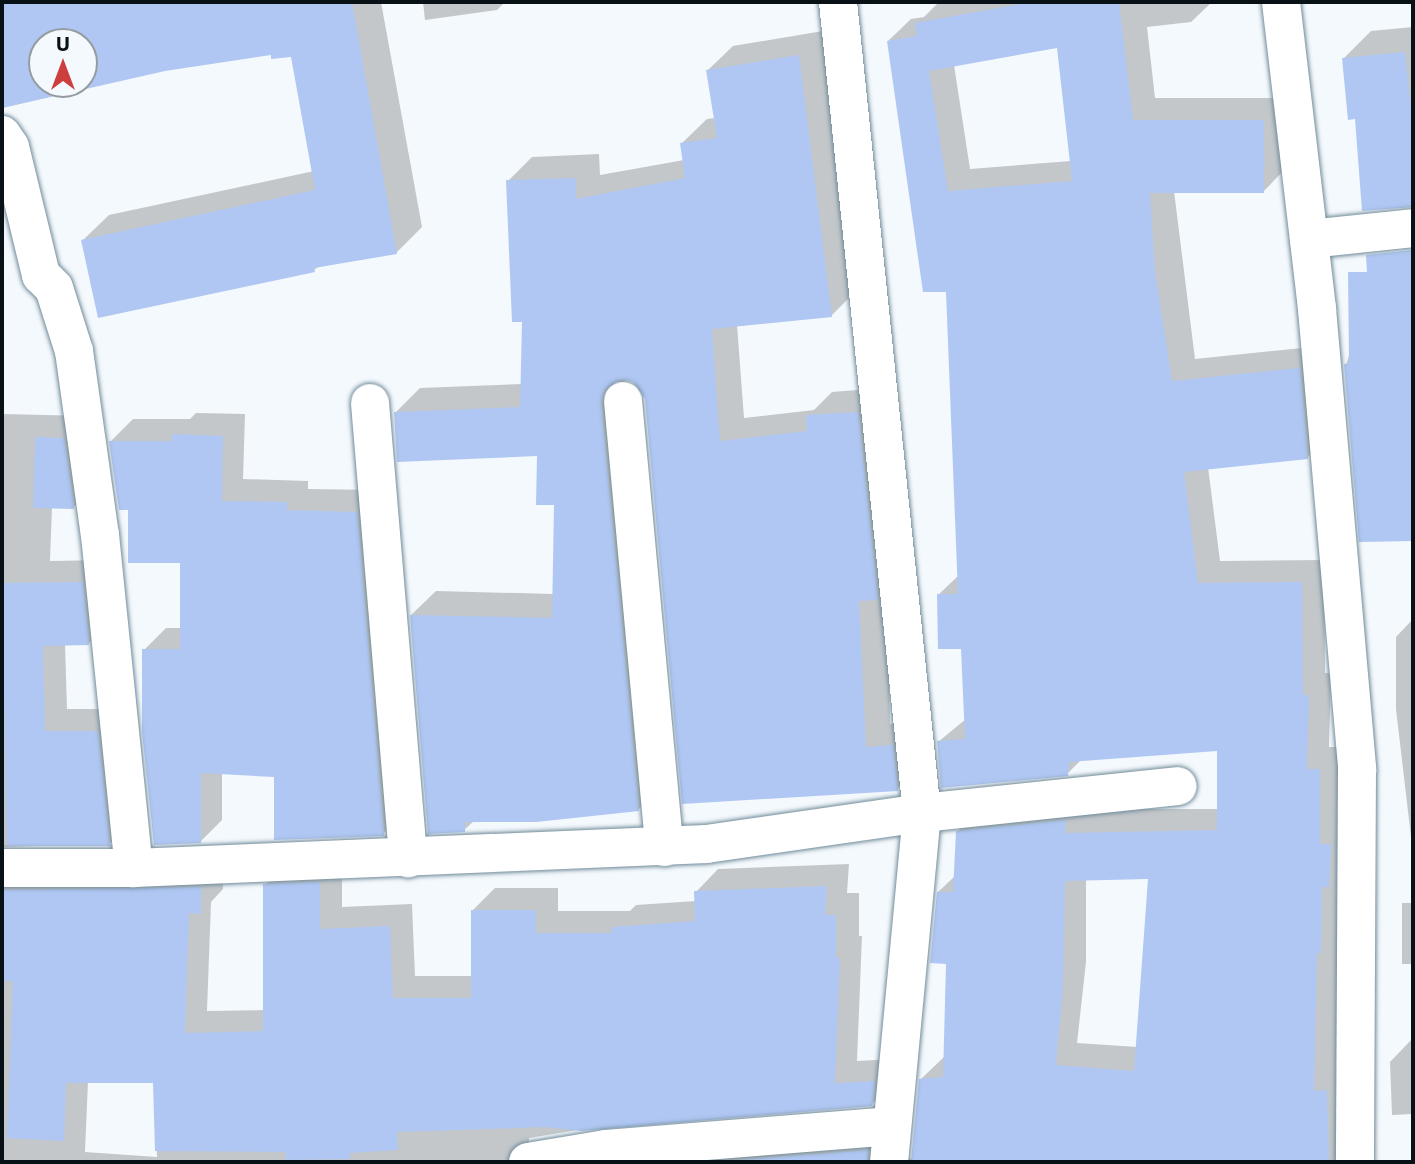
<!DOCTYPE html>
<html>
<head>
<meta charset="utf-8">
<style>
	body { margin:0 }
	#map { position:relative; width:1415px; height:1164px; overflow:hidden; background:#f4f9fd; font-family:Commissioner,sans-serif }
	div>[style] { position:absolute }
	.shadow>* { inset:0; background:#0003; transform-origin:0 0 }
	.building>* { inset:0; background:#b0c7f3 }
	.roads { filter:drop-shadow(0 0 2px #718b9a) drop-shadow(0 0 2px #718b9a) }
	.minor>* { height:38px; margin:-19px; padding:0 19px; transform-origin:19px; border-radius:19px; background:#fff }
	span { translate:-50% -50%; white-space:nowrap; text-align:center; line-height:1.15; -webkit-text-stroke:7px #f4f9fd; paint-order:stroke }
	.frame { position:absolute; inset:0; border:4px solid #071116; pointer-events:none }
	.north { position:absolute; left:28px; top:28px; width:70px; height:70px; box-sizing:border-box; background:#f4f9fd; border:2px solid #959ca1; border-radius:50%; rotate:0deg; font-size:19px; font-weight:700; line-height:28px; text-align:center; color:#071116 }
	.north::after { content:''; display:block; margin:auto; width:24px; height:32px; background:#cd3e3f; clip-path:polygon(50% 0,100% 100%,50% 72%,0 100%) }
</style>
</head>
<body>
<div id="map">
	<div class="shadow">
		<div style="clip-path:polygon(evenodd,2px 2px,381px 2px,422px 227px,397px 252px,319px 266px,314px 270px,83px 240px,109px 215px,314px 171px,293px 55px,272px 53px,164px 70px,2px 108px,2px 2px,42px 42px,84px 42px,84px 84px,42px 84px,42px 42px)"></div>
		<div style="clip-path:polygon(423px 2px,505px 2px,497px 10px,425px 20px)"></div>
		<div style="clip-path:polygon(evenodd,939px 2px,1212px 2px,1191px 22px,1147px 27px,1155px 98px,1286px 98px,1286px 168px,1264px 191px,1174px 191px,1195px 359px,1322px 346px,1330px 435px,1307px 458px,1208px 467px,1220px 561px,1324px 560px,1325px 673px,1331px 673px,1329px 747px,1342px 747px,1336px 1069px,1349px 1068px,1351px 1162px,2px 1162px,2px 414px,87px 416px,96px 484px,74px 507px,52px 507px,50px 561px,105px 560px,111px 621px,89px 643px,65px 644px,67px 709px,120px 709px,132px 822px,109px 844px,4px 847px,13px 864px,223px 865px,223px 889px,211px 902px,207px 1011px,265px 1010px,265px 885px,288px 862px,342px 860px,342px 907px,412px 904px,415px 976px,472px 976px,472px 911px,495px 888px,558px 888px,558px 911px,630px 911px,636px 905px,696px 901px,696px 892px,718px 869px,849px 864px,847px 893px,859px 893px,859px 936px,862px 936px,857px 1061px,897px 1059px,895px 1081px,872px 1104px,602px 1126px,529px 1138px,529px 1143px,890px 1128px,899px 1157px,913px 1159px,921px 1079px,945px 1056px,947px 962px,938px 892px,955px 876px,957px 832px,980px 809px,1219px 809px,1219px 749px,1082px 759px,1067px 774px,938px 742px,966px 719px,963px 647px,938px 595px,959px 575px,947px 290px,888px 41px,911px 19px,924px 17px,939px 2px,1058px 46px,1071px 161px,970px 169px,954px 65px,1058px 46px,939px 2px,1150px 877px,1137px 1047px,1077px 1043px,1086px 962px,1086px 879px,1150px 877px,939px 2px,88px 1081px,154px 1081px,157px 1157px,85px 1152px,88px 1081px)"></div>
		<div style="clip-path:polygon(1413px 27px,1413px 205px,1357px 117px,1343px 59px,1371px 31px)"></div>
		<div style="clip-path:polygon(823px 31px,856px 291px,832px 315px,737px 325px,744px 418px,814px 410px,832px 392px,882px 388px,890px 724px,917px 721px,921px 765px,897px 789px,684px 802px,646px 398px,634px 380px,625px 378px,662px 785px,638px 810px,474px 821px,464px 830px,411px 615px,436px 591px,554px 594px,555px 503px,539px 454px,396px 412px,420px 388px,522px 384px,523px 320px,508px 181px,532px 157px,599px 154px,600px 175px,684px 160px,682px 143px,707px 119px,715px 118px,708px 70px,733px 46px)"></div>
		<div style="clip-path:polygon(1413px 277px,1413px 540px,1361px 540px,1346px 365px,1373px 279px)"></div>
		<div style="clip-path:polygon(196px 413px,245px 414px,243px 479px,308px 481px,308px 489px,379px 490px,405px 812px,383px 834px,275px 775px,222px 772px,222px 820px,200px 842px,144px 650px,166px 628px,182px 628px,182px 561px,130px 508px,111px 441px,133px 419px,190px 419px)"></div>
		<div style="clip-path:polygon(1413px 619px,1413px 854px,1396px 709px,1396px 637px)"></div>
		<div style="left:1413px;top:903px;width:61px;height:11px;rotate:90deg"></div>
		<div style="clip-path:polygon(1413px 1038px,1413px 1114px,1392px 1115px,1390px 1062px)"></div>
	</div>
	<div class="building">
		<div style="clip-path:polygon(evenodd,2px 2px,352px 2px,397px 254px,314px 268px,315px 272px,98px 318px,81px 240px,315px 190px,291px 57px,271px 59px,271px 55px,165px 71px,2px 108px,2px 2px,42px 42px,84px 42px,84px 84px,42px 84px,42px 42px)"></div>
		<div style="clip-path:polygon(evenodd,1032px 2px,1119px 2px,1133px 120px,1264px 120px,1264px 193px,1150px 193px,1155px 272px,1172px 381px,1300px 368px,1308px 459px,1184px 472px,1198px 583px,1302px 582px,1303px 695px,1309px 695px,1307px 769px,1320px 769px,1320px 844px,1331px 844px,1329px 887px,1322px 887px,1321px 953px,1317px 953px,1314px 1091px,1327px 1090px,1329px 1162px,911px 1162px,919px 1079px,943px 1077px,946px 964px,930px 963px,937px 892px,953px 892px,956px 831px,1066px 820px,1065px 833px,1217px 830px,1217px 751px,1069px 762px,1068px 776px,941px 788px,937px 741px,965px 739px,961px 649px,938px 649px,937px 594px,958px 594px,946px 292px,923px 292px,887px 41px,917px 36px,915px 23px,1032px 2px,1057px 48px,1072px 181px,948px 191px,929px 71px,1057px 48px,1032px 2px,1148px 879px,1134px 1071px,1056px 1065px,1063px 986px,1065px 881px,1148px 879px)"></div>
		<div style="clip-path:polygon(1405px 52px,1413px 127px,1413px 207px,1362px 211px,1355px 119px,1348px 120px,1342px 58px)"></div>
		<div style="clip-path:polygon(799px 55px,832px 317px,712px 329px,720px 441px,807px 431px,806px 415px,858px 412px,878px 600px,859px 601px,866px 747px,893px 745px,898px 791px,682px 804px,645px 399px,633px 382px,620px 379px,604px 391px,601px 403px,639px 811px,536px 822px,465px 822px,465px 832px,428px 834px,410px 615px,552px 618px,554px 505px,536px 505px,537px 456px,397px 462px,394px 412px,520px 407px,522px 322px,512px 322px,506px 180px,576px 178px,576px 199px,685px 178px,680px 143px,717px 138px,706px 70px)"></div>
		<div style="clip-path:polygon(1413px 250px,1413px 541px,1359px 542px,1344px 364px,1349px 363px,1348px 272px,1367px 272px,1366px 255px)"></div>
		<div style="clip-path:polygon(172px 434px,223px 436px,222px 501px,287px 502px,287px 510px,357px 512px,384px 836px,274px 840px,274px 777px,201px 773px,201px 843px,154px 845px,142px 731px,142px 649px,180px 649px,180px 563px,128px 563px,128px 510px,119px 510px,109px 441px,172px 441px)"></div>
		<div style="clip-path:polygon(35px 437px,64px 438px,74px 509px,33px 508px)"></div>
		<div style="clip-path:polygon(83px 582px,89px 645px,43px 646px,45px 731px,98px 731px,110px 846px,7px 846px,2px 583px)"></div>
		<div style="clip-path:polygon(320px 882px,320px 929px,390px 926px,393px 998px,471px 998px,471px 910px,536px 910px,536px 933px,612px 933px,612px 927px,695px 921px,694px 891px,827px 886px,825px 915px,836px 915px,836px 958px,840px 958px,835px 1083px,875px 1081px,872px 1106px,582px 1131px,545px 1127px,397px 1132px,398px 1150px,350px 1153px,350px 1159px,286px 1160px,285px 1152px,155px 1151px,153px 1083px,66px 1083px,64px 1141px,7px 1138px,13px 981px,2px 981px,2px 890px,201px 887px,201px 914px,189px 913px,185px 1033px,263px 1031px,263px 884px)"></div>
		<div style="clip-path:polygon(868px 1150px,868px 1162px,714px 1162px)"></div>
	</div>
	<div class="roads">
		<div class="minor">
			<div style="left:838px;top:2px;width:815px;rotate:84.09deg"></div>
			<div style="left:922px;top:813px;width:351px;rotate:95.4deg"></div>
			<div style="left:1281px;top:2px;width:309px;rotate:83.3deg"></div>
			<div style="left:1317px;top:309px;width:462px;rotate:85deg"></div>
			<div style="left:1357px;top:769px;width:393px;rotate:90.3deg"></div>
			<div style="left:2px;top:135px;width:14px;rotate:56deg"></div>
			<div style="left:10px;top:147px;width:132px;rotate:76.4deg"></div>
			<div style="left:41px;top:275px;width:18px;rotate:45deg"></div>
			<div style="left:54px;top:288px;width:66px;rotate:72.4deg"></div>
			<div style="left:74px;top:351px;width:186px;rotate:82deg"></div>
			<div style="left:100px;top:535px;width:335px;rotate:84.2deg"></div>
			<div style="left:1309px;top:239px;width:105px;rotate:-6deg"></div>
			<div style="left:623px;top:401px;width:448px;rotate:84.7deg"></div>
			<div style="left:370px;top:403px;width:457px;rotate:85.2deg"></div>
			<div style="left:2px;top:868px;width:132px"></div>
			<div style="left:134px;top:868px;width:573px;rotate:-2.4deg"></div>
			<div style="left:706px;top:844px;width:218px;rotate:-8.2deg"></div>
			<div style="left:922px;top:813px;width:257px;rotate:-6deg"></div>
			<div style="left:528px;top:1162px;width:79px;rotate:-9.5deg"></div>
			<div style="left:606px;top:1149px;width:287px;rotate:-4.6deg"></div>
		</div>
	</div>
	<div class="frame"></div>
	<div class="north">U</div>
</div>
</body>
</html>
